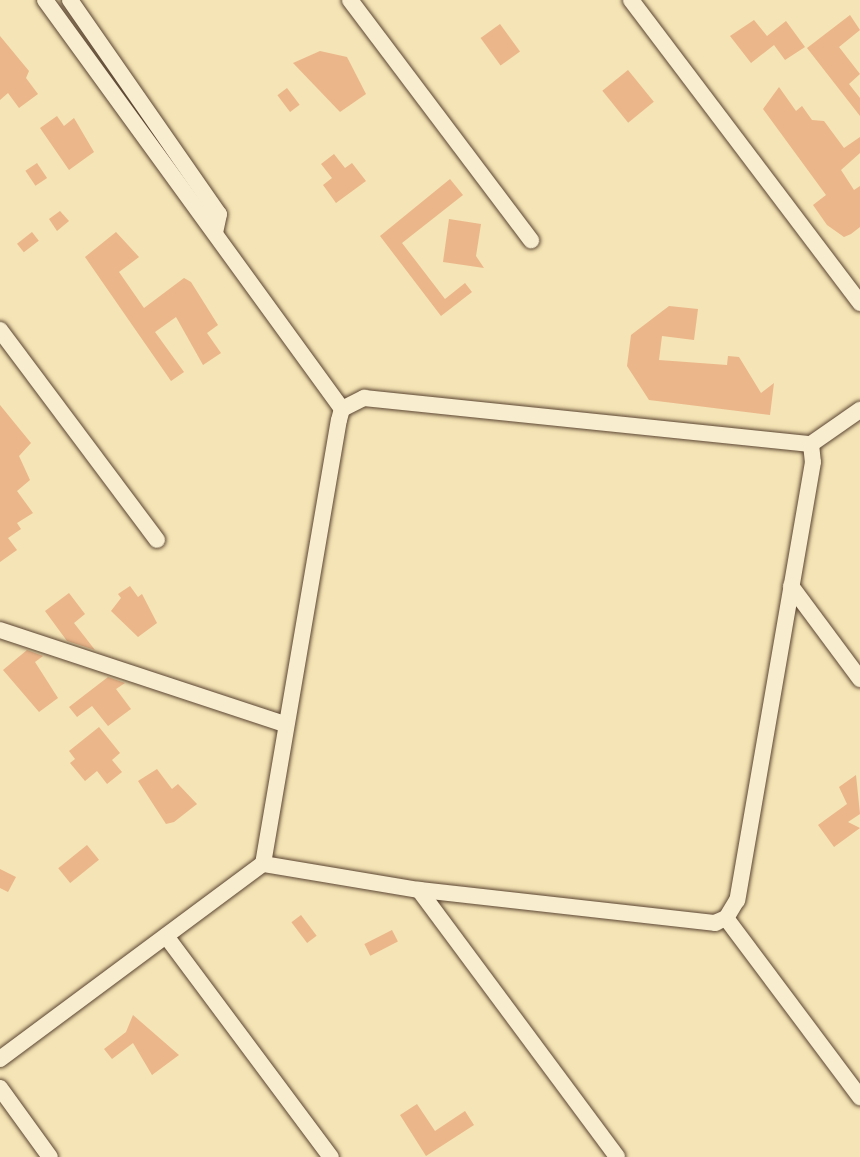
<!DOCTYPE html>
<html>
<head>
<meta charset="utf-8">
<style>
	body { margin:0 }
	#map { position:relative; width:860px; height:1157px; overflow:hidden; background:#f5e4b5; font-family:"Sorts Mill Goudy",serif }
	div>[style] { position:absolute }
	.building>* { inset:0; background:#ebb68a; transform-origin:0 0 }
	.roads { filter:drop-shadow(0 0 2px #5a4431) drop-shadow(0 0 2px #5a4431) }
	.street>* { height:16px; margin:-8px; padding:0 8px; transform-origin:8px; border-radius:8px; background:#f8edcf }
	span { translate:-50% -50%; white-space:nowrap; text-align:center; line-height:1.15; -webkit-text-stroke:8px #f8edcf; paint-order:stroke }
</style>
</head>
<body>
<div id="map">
	<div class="building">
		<div style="clip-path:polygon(850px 15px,860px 30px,839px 47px,860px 74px,849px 84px,860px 98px,860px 116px,807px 48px)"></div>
		<div style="clip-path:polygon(754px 20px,767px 36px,786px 21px,805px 47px,785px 60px,774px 45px,751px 63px,730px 36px)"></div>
		<div style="left:500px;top:24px;width:34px;height:24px;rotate:54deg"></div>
		<div style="clip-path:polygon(0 36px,29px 71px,26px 78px,38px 94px,19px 108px,8px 93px,0 100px)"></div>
		<div style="clip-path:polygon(320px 51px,347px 57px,366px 94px,340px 112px,293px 63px)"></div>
		<div style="left:628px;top:70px;width:41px;height:33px;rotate:51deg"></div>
		<div style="clip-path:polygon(779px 87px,796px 111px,802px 106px,812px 120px,824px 121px,844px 148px,860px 137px,860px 153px,841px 170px,854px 190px,860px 186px,860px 227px,851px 234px,844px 237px,827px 225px,813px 205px,826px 195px,763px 109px)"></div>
		<div style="left:287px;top:88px;width:21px;height:12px;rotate:53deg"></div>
		<div style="clip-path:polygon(57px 116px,64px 126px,74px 118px,94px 152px,69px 170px,40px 128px)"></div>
		<div style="clip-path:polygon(334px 154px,345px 168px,352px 163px,366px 181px,336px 203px,323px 185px,332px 178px,321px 164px)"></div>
		<div style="left:37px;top:163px;width:18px;height:14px;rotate:56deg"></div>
		<div style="clip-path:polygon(450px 179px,463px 195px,402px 243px,445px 299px,465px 283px,472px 292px,441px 316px,380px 236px)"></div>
		<div style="clip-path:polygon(60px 211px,69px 221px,57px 231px,49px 219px)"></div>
		<div style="clip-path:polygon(449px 219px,481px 224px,476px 256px,484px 268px,443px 262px)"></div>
		<div style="left:32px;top:232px;width:11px;height:19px;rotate:52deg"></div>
		<div style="clip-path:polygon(116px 232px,139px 257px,119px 272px,144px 308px,184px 278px,191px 282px,218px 325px,207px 333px,221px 353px,203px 365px,176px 317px,155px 332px,184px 372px,171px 381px,85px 257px)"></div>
		<div style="clip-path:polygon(669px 306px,698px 309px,694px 340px,662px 336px,659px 360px,727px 365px,728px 356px,739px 357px,761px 393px,774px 383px,770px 415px,649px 400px,627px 366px,631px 335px)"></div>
		<div style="clip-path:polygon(0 405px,31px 443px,19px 456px,30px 480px,17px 491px,33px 513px,17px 523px,21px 529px,8px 538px,17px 550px,0 562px)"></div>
		<div style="clip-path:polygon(130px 586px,138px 597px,142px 594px,157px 623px,138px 637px,111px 611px,121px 598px,118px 594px)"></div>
		<div style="clip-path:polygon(69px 593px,85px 614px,74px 623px,95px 650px,67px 641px,45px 611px)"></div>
		<div style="clip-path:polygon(27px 650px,43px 656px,35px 662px,58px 698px,39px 712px,3px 670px)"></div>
		<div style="clip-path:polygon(108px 677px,125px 683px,116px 689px,131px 709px,108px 726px,92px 706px,77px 717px,69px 707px)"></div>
		<div style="clip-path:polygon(99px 727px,120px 753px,112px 760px,122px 772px,107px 784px,97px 771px,85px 781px,70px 763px,75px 759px,69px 751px)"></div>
		<div style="clip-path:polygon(157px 769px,172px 789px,178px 784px,197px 804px,174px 822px,166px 824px,138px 781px)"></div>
		<div style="clip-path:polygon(856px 775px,860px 814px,848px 822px,860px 828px,834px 847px,818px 825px,847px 804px,839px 787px)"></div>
		<div style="left:87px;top:845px;width:19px;height:37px;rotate:51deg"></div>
		<div style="clip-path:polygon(0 869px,16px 877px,8px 892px,0 888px)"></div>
		<div style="left:301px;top:915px;width:26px;height:12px;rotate:53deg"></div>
		<div style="left:392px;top:930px;width:13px;height:31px;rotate:63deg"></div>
		<div style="clip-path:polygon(133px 1015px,179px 1055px,152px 1075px,133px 1043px,112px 1059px,104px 1049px,126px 1032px)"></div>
		<div style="clip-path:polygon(417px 1104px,435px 1131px,465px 1111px,474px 1125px,426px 1156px,400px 1115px)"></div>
	</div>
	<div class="roads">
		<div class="street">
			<div style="left:45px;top:0;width:505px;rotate:54.01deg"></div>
			<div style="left:70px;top:0;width:261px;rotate:55.2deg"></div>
			<div style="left:219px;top:214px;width:19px;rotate:102deg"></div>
			<div style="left:350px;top:0;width:301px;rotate:53deg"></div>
			<div style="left:631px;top:0;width:380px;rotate:52.9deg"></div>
			<div style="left:0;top:330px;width:262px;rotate:53.2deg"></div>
			<div style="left:364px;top:398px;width:449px;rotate:5.9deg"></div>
			<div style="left:811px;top:444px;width:18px;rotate:84deg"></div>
			<div style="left:813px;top:462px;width:445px;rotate:99.8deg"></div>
			<div style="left:737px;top:900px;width:21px;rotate:121deg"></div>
			<div style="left:726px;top:918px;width:12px;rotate:156deg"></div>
			<div style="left:715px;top:923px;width:298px;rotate:-173.6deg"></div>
			<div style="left:419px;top:890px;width:158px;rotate:-170.5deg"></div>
			<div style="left:263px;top:864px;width:450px;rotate:-80.3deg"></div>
			<div style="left:339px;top:420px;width:11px;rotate:-75deg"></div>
			<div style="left:342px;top:409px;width:25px;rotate:-27deg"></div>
			<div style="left:811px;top:444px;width:60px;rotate:-34.8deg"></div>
			<div style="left:791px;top:586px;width:116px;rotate:53.4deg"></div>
			<div style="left:0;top:630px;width:300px;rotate:18.3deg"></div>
			<div style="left:419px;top:890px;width:332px;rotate:53.4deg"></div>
			<div style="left:726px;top:918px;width:224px;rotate:53.2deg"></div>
			<div style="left:166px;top:936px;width:276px;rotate:53.3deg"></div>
			<div style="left:0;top:1059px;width:327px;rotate:-36.6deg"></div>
			<div style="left:0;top:1088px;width:85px;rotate:54.1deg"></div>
		</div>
	</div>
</div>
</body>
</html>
